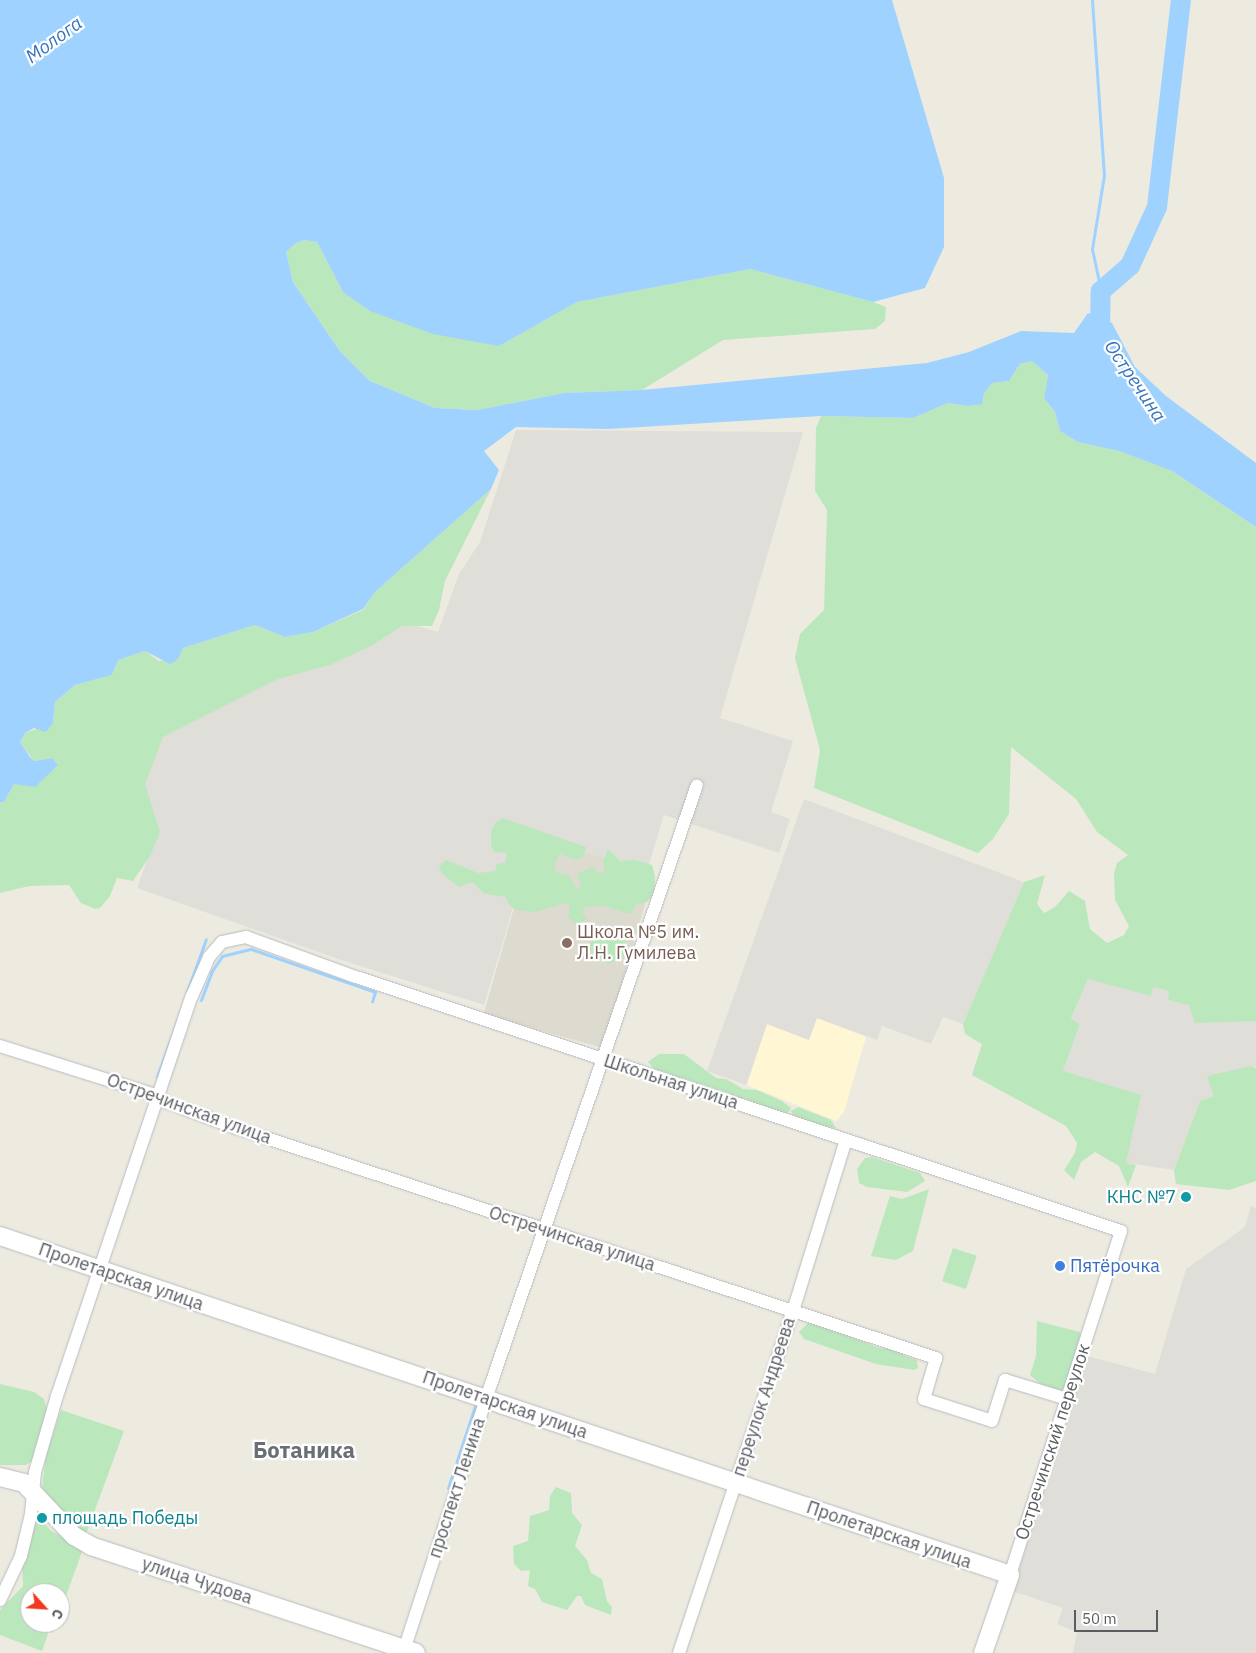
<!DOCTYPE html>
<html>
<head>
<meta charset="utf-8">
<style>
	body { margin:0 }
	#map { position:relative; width:1256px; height:1653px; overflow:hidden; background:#edebe0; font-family:"IBM Plex Sans",sans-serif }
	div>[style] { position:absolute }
	.commercial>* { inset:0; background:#fff6d4 }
	.industrial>* { inset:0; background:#e0ded8 }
	.education>* { inset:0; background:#dddacf; transform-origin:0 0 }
	.green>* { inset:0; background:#bbe7bc; transform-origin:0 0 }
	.water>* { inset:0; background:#9fd2ff }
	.stream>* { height:3px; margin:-1.5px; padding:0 1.5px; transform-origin:1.5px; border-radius:1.5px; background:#9fd2ff }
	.river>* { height:20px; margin:-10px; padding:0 10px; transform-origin:10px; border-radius:10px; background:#9fd2ff }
	.roads { filter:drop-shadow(0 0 1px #b8bbc0) drop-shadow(0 0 1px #b8bbc0) }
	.street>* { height:12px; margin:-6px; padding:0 6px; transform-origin:6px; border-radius:6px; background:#fff }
	.secondary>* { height:18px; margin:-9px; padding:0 9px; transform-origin:9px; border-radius:9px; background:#fff }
	.dots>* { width:14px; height:14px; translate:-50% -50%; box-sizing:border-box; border:2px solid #fff; border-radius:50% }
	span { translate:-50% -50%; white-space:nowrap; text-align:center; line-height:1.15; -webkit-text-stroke:4.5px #fff; paint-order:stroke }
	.education-label { font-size:18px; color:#785e54 }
	.left { translate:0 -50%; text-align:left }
	.street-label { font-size:18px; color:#595d62 }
	.culture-label { font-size:18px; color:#0d838f }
	.right { translate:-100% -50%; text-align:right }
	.shop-label { font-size:18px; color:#366cbe }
	.water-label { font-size:19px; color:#3876c0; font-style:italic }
	.district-label { font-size:22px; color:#6a6f75; font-weight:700 }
	.north { position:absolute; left:20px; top:1583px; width:50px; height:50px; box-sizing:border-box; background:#fff; border:1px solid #bdbec0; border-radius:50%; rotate:116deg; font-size:14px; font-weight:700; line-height:20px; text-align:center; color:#595d62 }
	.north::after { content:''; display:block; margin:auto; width:18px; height:22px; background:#f33820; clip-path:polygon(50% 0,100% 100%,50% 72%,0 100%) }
	.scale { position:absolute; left:1074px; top:1610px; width:84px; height:22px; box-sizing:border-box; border:2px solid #595d62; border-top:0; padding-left:6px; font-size:15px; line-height:18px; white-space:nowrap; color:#595d62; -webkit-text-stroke:4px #fff; paint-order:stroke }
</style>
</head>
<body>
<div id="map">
	<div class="commercial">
		<div style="clip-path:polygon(817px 1018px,866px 1037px,844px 1112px,836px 1121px,747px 1085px,767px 1024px,809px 1040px)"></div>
	</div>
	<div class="industrial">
		<div style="clip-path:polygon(516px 430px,803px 432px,720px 718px,793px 741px,771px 812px,790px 819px,779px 853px,664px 815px,647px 871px,534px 838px,484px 1005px,341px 960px,137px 888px,155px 838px,141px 778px,160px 733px,401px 621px,438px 632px,459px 574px,480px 542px)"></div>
		<div style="clip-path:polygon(804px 799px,1024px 882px,963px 1024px,943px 1017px,931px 1044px,882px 1026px,877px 1040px,817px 1018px,809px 1040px,767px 1024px,746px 1085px,707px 1071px)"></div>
		<div style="clip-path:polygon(1088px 979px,1150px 995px,1153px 987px,1169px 991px,1168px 1000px,1256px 1016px,1256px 1067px,1251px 1066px,1214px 1096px,1200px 1101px,1174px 1170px,1126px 1163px,1063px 1071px,1080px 1025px,1071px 1020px)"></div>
		<div style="clip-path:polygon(1251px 1206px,1256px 1208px,1256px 1653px,1073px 1653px,1077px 1632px,1057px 1624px,1063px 1608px,1012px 1591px,1087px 1356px,1155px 1374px,1186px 1269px,1245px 1227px)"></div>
	</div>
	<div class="education">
		<div style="left:534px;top:838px;width:125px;height:183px;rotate:16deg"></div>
	</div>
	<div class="green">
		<div style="clip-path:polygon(305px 240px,317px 242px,343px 292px,499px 346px,577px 302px,750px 269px,873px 302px,886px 307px,885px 321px,875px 329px,723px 340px,642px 390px,564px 393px,477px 410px,435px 408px,370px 381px,339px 350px,293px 282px,286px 252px,296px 243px)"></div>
		<div style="clip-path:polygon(1032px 361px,1048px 375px,1044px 398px,1055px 412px,1060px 431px,1078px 442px,1119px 451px,1172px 471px,1256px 527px,1256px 1021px,1195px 1023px,1189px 1005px,1168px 1000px,1169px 991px,1153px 987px,1151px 996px,1088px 979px,1071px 1019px,1080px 1024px,1063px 1071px,1141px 1095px,1126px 1163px,1136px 1165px,1128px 1187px,1119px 1166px,1095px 1152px,1081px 1162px,1074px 1180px,1064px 1170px,1075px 1153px,1077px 1143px,1066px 1126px,972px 1075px,982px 1044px,965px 1034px,963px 1024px,1024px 882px,1045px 875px,1037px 904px,1044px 913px,1055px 907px,1069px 891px,1085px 901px,1090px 929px,1107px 943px,1124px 935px,1129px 926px,1115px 900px,1114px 873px,1117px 863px,1128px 855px,1097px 832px,1076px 799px,1011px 747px,1009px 814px,993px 839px,978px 853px,814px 788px,820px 750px,795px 658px,800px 634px,824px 610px,827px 510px,815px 491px,816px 428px,821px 416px,913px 418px,948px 403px,967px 406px,992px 383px,1009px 381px,1020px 364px)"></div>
		<div style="clip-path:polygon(491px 489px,445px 581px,439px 610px,432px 626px,402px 626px,373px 645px,330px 665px,278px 679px,163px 737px,145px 784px,160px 832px,150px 856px,133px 881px,117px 878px,110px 896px,100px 908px,95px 909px,81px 903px,69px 885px,29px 886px,0 893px,0 802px,4px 802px,14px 784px,58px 765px,52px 758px,34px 761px,20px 742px,25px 733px,53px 723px,55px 702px,75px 685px,112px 675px,118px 660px,145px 651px,159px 661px,178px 658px,183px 648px,255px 625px,285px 637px,313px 632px,363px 610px,375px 592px)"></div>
		<div style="clip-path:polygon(503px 818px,586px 847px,583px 857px,577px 860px,560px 854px,554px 865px,556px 872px,569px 875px,577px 890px,581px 885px,577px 877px,580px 872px,593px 867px,599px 874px,605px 871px,603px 862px,608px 849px,620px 861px,635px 860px,652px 865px,655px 876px,654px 894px,647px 902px,636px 905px,631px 914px,603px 906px,585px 907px,582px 913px,587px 918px,578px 925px,568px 917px,570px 905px,565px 903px,535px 912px,516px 910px,509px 905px,506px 897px,485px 894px,472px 882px,459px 887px,442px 874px,439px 866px,446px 860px,478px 873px,495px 871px,497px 864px,505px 863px,507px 853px,494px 852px,491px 845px,491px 831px,496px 822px)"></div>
		<div style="clip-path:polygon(611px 933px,625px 940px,627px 945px,625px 956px,608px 964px,590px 951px,588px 944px)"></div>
		<div style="clip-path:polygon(659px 1054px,684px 1054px,716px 1078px,726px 1079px,743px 1089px,757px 1090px,782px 1101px,791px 1108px,789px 1112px,783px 1114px,759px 1107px,745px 1098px,729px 1098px,719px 1091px,658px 1073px,648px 1062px)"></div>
		<div style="clip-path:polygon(1251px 1066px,1256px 1068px,1256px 1181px,1229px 1190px,1176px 1184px,1174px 1170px,1200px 1101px,1214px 1096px,1207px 1076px)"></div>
		<div style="clip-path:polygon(798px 1107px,831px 1120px,836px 1128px,819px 1126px,793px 1115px,791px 1111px)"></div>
		<div style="clip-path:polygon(871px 1157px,920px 1173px,925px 1181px,907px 1192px,867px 1187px,859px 1183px,857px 1169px,865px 1158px)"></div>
		<div style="clip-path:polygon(929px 1189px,913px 1251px,896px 1260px,871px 1256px,890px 1196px,902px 1199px)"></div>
		<div style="left:953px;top:1248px;width:25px;height:35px;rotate:18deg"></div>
		<div style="clip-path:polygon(810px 1321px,879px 1348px,899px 1350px,905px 1356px,917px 1360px,918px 1368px,914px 1370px,876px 1364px,804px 1339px,799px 1332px)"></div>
		<div style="clip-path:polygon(1037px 1321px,1080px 1332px,1083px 1341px,1062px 1393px,1048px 1390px,1030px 1375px,1036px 1356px)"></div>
		<div style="clip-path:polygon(0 1384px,34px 1392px,44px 1399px,47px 1410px,33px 1460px,26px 1465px,0 1465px)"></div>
		<div style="clip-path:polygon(61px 1410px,124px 1431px,85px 1537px,44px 1495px,42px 1488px,46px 1455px)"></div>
		<div style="clip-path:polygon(556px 1487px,571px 1493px,572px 1513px,582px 1525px,575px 1546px,587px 1560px,591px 1573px,602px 1579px,607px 1601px,612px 1607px,611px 1615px,585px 1605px,581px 1596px,577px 1596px,567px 1610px,542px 1602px,535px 1589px,528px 1586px,530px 1570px,521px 1571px,514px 1564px,513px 1546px,528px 1541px,530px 1516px,549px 1510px,550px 1496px)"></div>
		<div style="clip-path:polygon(41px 1519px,50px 1530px,83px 1549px,60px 1613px,60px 1593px,30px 1593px,30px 1623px,57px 1623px,53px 1633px,49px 1631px,42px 1651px,0 1635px,0 1610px,23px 1586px,22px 1563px,35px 1520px)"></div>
	</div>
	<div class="water">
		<div style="clip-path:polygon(0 0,892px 0,944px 178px,944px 247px,925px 288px,873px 302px,750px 269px,577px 302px,499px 346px,433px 334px,370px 311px,343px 292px,317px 242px,305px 240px,296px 243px,286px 252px,293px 282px,339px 350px,370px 381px,435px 408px,477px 410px,564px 393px,642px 390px,927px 363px,969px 352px,1021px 331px,1074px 333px,1088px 313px,1112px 323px,1135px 367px,1166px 396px,1256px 463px,1256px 527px,1172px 471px,1119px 451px,1078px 442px,1060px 431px,1055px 412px,1044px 398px,1048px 375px,1032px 361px,1020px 364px,1009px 381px,992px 383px,984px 393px,982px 404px,967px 406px,948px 403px,913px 418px,821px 416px,608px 429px,516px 427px,484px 451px,499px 470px,491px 489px,375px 592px,363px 609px,313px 632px,285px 637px,255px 625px,183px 648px,178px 659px,170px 664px,145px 651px,118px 660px,112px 675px,75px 685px,55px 702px,53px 723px,46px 732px,34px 728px,25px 733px,20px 742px,30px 757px,34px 761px,52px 758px,58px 765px,35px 787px,14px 784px,4px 802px,0 802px)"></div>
	</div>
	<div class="stream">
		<div style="left:1092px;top:0;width:175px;rotate:86.1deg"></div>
		<div style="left:1104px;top:175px;width:75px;rotate:99.2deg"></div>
		<div style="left:1092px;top:249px;width:43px;rotate:77.9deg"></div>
		<div style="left:187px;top:992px;width:56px;rotate:-70.3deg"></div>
		<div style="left:201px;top:1000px;width:31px;rotate:-69deg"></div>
		<div style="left:212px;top:971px;width:18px;rotate:-56deg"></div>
		<div style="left:222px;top:956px;width:30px;rotate:-14deg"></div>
		<div style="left:251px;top:949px;width:131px;rotate:19.1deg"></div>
		<div style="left:375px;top:992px;width:10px;rotate:107deg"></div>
		<div style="left:157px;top:1077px;width:62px;rotate:-70.1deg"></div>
		<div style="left:448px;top:1488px;width:86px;rotate:-71.8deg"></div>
	</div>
	<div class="river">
		<div style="left:1109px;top:343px;width:16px;rotate:-125deg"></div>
		<div style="left:1100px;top:330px;width:39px;rotate:-89deg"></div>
		<div style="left:1101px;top:291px;width:38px;rotate:-41deg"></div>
		<div style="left:1130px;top:266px;width:65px;rotate:-65.4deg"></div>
		<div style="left:1157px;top:207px;width:208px;rotate:-83.4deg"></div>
	</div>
	<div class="roads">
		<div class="street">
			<div style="left:0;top:1046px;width:167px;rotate:17.5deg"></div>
			<div style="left:159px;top:1096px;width:9px;rotate:41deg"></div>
			<div style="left:166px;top:1102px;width:78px;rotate:20.3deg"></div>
			<div style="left:239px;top:1129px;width:734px;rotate:18.19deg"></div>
			<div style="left:936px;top:1358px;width:43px;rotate:106.3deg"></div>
			<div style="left:924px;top:1399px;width:71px;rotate:17.9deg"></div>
			<div style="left:992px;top:1421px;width:43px;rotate:-72.4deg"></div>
			<div style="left:1005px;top:1380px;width:65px;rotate:17deg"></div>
			<div style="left:0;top:1600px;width:49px;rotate:-64.5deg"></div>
			<div style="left:21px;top:1556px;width:43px;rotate:-76.6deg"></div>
			<div style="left:31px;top:1514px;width:42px;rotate:-84.6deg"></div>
			<div style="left:35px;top:1472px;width:79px;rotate:-73.9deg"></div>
			<div style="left:57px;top:1396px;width:422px;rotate:-71.4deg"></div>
			<div style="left:192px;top:996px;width:43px;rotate:-66.4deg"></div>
			<div style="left:209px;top:957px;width:20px;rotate:-49deg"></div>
			<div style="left:222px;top:942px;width:25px;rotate:-12deg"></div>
			<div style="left:246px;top:937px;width:117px;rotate:20deg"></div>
			<div style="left:356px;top:977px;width:806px;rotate:18.37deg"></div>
			<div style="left:1121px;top:1231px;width:361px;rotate:107.9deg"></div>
			<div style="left:403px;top:1653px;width:283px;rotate:-71.9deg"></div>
			<div style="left:491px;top:1384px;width:633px;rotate:-71.02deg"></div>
			<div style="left:679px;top:1653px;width:360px;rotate:-71.6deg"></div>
			<div style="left:793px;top:1311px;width:179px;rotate:-72.8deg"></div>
		</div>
		<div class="secondary">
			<div style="left:0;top:1236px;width:1065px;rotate:18.55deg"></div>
			<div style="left:1010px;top:1575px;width:83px;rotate:109.1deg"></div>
			<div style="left:0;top:1477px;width:25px;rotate:14deg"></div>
			<div style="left:24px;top:1483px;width:73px;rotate:46.7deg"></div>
			<div style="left:74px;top:1536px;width:20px;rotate:30deg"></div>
			<div style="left:91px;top:1546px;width:342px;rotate:18.2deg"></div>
		</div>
	</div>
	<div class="dots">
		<div style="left:567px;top:943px;background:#8d6e63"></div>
		<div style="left:1186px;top:1197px;background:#0f9aa8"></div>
		<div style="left:1060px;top:1266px;background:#3f7fe0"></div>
		<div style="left:42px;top:1518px;background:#0f9aa8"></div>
	</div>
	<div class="education-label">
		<span class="left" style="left:577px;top:943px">Школа №5 им.<br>Л.Н. Гумилева</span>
	</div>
	<div class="street-label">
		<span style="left:671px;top:1082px;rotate:18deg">Школьная улица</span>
		<span style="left:189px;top:1109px;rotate:20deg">Остречинская улица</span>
		<span style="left:572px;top:1239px;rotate:18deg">Остречинская улица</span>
		<span style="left:121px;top:1277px;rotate:19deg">Пролетарская улица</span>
		<span style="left:764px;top:1397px;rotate:-72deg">переулок Андреева</span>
		<span style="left:505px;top:1405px;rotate:19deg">Пролетарская улица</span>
		<span style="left:1053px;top:1442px;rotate:-72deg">Остречинский переулок</span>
		<span style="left:457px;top:1488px;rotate:-72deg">проспект Ленина</span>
		<span style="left:889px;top:1535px;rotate:19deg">Пролетарская улица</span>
		<span style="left:197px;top:1581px;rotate:18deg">улица Чудова</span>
	</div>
	<div class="culture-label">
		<span class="right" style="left:1176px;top:1197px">КНС №7</span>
		<span class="left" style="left:52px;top:1518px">площадь Победы</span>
	</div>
	<div class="shop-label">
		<span class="left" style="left:1070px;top:1266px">Пятёрочка</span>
	</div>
	<div class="water-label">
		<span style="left:54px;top:40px;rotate:-36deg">Молога</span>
		<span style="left:1135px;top:381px;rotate:56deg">Остречина</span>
	</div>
	<div class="district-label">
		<span style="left:304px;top:1450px">Ботаника</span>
	</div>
	<div class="north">С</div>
	<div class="scale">50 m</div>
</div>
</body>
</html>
